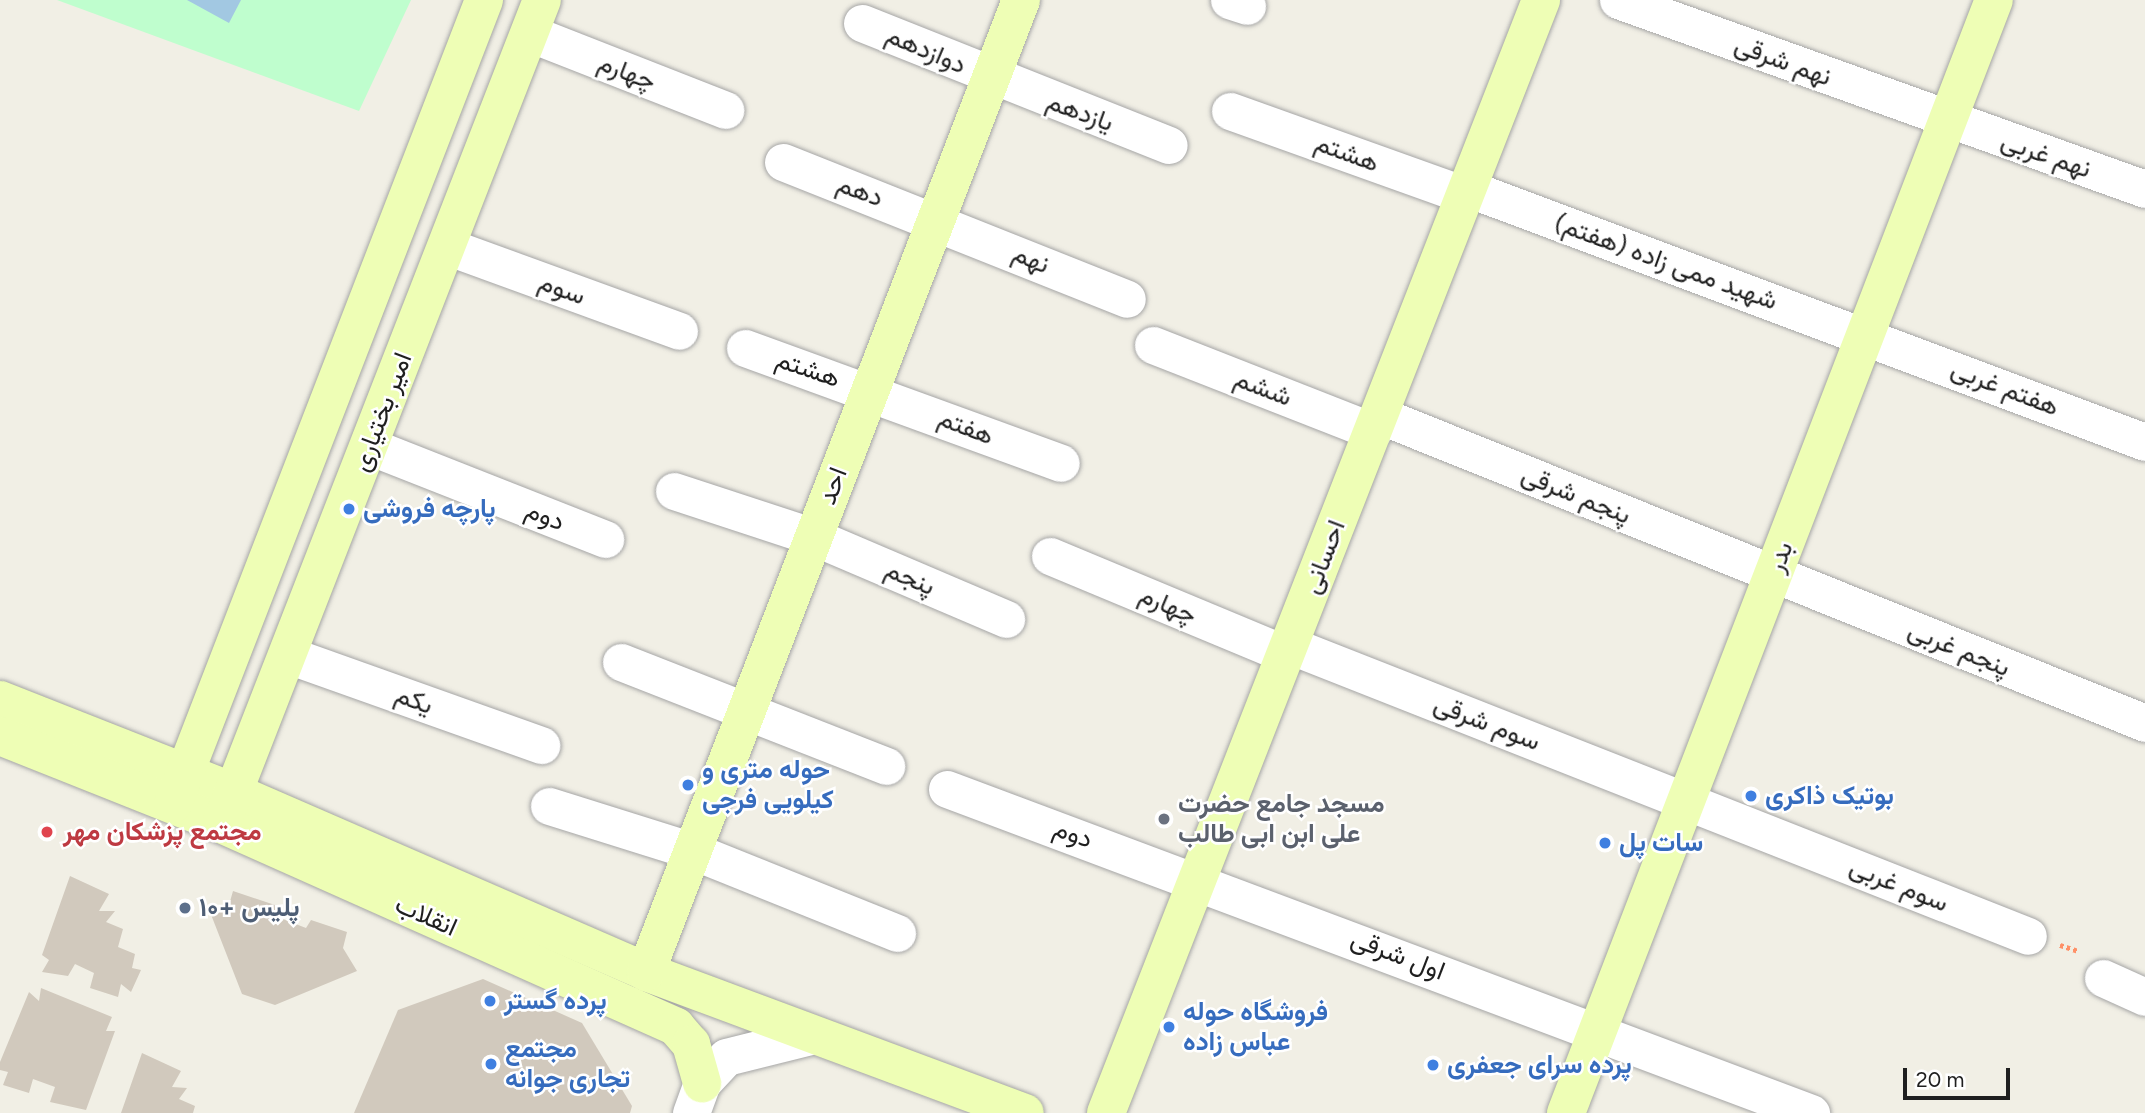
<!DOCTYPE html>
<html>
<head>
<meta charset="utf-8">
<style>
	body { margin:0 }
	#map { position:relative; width:2145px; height:1113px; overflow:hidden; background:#f1efe5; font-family:Figtree,Vazirmatn,sans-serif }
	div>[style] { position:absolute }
	.park>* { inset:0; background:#bffece }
	.water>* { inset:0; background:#a2c8e2 }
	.building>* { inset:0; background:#d1c9bd }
	.path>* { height:4.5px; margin-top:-2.25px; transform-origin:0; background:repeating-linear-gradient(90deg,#ff9067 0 3.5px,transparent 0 7px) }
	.roads { filter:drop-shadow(0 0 2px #a6a6a6) drop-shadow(0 0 2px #a6a6a6) }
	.street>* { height:37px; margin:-18.5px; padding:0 18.5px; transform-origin:18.5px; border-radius:18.5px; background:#fff }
	.secondary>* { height:38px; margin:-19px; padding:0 19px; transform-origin:19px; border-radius:19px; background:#eefeb5 }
	.dots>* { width:19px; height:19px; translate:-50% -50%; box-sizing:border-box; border:4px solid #fff; border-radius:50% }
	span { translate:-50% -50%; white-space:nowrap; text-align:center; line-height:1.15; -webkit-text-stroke:5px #fff; paint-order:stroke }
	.street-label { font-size:26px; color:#1f1f1f }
	.shop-label { font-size:26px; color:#366cbe; font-weight:700 }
	.left { translate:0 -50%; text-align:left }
	.worship-label { font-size:26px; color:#5b616d; font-weight:700 }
	.health-label { font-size:26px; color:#be3a42; font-weight:700 }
	.service-label { font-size:26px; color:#4e5e75; font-weight:700 }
	.scale { position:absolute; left:1903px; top:1068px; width:107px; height:32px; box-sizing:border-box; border:4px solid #1f1f1f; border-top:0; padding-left:9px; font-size:21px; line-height:24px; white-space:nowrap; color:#1f1f1f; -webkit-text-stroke:5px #fff; paint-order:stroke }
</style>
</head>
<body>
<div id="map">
	<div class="park">
		<div style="clip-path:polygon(57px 0,411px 0,359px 111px)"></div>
	</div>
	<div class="water">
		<div style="clip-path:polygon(187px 0,241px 0,229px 23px)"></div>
	</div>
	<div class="building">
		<div style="clip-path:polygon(70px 876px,109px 894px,99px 911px,115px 911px,106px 922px,123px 929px,118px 947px,135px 954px,132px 968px,141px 970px,131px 992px,121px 984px,118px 997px,90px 988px,94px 973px,75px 964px,68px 976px,42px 972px,49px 960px,42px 955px)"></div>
		<div style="clip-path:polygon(233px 891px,275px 905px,275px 916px,306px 928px,311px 920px,347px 932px,343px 948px,357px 971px,275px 1005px,242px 994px,210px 912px,229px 905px)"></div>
		<div style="clip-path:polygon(483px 979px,582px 1023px,632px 1106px,630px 1113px,354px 1113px,398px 1010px)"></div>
		<div style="clip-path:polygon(41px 988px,112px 1017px,106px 1031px,115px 1031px,86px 1110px,50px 1102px,55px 1087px,33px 1079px,29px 1093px,3px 1085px,8px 1072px,0 1070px,0 1062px,29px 992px,39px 1001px)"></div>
		<div style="clip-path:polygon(142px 1053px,181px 1071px,172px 1087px,187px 1088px,179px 1099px,195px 1106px,193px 1113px,121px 1113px)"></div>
	</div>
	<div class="path">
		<div style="left:2060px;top:945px;width:19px;rotate:18deg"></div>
	</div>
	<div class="roads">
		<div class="street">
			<div style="left:1229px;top:0;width:19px;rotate:18deg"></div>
			<div style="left:1618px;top:0;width:560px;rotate:19.73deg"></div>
			<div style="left:862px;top:23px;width:330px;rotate:21.7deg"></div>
			<div style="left:529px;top:33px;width:211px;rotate:21.4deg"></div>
			<div style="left:1230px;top:111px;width:250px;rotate:19.7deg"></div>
			<div style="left:783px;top:162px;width:370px;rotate:21.7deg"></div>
			<div style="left:1467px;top:188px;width:724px;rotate:20.54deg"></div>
			<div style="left:446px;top:246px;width:248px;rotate:20deg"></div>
			<div style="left:1153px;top:345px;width:236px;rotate:21.4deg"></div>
			<div style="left:745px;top:348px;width:336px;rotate:20deg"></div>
			<div style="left:1379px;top:415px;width:826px;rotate:21.9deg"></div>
			<div style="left:369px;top:446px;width:254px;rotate:21.5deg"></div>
			<div style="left:674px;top:491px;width:147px;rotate:18.2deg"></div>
			<div style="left:814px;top:537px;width:209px;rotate:23.1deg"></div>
			<div style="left:1050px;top:556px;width:255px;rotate:22.6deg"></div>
			<div style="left:1289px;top:645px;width:794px;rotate:21.49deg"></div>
			<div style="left:288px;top:655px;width:269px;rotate:19.6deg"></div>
			<div style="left:621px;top:662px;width:285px;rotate:21.4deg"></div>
			<div style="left:947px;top:789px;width:923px;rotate:20.56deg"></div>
			<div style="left:549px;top:806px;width:151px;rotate:17.4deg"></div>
			<div style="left:693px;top:851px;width:220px;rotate:21.9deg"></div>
			<div style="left:2103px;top:978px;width:46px;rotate:24.3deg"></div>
			<div style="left:691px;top:1113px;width:32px;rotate:-70deg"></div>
			<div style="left:702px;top:1083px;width:35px;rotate:-47deg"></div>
			<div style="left:726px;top:1057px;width:91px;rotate:-14deg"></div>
		</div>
		<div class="secondary">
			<div style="left:0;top:700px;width:251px;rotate:21.5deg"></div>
			<div style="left:233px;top:792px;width:451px;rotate:23.5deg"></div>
			<div style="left:646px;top:972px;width:404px;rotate:20.4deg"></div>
			<div style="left:0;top:736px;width:238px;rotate:21.7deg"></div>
			<div style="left:221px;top:824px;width:498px;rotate:24deg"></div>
			<div style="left:676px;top:1027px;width:23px;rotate:49deg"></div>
			<div style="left:691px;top:1044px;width:41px;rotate:74.2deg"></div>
			<div style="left:173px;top:804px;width:862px;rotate:-68.85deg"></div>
			<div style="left:221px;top:824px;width:884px;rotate:-68.72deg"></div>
			<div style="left:646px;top:972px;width:1042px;rotate:-68.9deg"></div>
			<div style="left:1106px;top:1113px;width:1195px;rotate:-68.65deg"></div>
			<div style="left:1566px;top:1113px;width:1192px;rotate:-68.97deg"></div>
		</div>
	</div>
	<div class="dots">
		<div style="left:349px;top:509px;background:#3f7fe0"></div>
		<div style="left:688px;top:785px;background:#3f7fe0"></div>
		<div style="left:1751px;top:796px;background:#3f7fe0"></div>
		<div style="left:1164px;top:819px;background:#6b7280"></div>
		<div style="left:47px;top:832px;background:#e0444e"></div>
		<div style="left:1605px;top:843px;background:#3f7fe0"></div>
		<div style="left:185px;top:908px;background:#5c6f8a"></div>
		<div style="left:490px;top:1001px;background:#3f7fe0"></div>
		<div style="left:1169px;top:1027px;background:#3f7fe0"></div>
		<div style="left:491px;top:1064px;background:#3f7fe0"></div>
		<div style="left:1433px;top:1065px;background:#3f7fe0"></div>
	</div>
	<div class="street-label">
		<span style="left:926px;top:50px;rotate:23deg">دوازدهم</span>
		<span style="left:1783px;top:61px;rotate:20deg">نهم شرقی</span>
		<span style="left:627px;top:72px;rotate:21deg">چهارم</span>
		<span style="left:1080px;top:112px;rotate:20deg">یازدهم</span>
		<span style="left:1347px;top:153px;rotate:20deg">هشتم</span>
		<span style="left:2046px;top:155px;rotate:19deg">نهم غربی</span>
		<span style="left:860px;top:191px;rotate:20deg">دهم</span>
		<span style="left:1031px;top:259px;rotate:23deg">نهم</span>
		<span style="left:1666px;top:262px;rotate:20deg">شهید ممی زاده (هفتم)</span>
		<span style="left:562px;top:289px;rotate:20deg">سوم</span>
		<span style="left:808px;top:369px;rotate:19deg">هشتم</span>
		<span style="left:1263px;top:388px;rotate:21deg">ششم</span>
		<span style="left:2005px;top:388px;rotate:21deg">هفتم غربی</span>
		<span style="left:382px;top:412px;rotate:-69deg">امیر بختیاری</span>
		<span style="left:966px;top:427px;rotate:21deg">هفتم</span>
		<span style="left:833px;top:486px;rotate:-69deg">احد</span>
		<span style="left:1576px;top:495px;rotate:22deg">پنجم شرقی</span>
		<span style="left:545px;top:516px;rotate:22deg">دوم</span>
		<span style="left:1324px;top:557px;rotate:-69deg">احسانی</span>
		<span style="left:1780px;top:557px;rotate:-69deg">بدر</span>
		<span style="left:910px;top:578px;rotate:23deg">پنجم</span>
		<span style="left:1168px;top:605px;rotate:23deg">چهارم</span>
		<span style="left:1959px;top:649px;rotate:22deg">پنجم غربی</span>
		<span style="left:414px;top:700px;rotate:20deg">یکم</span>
		<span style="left:1487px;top:723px;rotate:21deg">سوم شرقی</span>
		<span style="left:1073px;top:834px;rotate:20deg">دوم</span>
		<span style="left:1899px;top:885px;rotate:22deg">سوم غربی</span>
		<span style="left:426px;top:916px;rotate:24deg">انقلاب</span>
		<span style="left:1398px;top:955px;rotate:21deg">اول شرقی</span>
	</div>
	<div class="shop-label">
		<span class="left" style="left:363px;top:509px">پارچه فروشی</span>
		<span class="left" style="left:702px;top:785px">حوله متری و<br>کیلویی فرجی</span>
		<span class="left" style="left:1765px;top:796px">بوتیک ذاکری</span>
		<span class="left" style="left:1619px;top:843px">سات پل</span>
		<span class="left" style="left:504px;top:1001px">پرده گستر</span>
		<span class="left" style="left:1183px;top:1027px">فروشگاه حوله<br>عباس زاده</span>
		<span class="left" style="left:505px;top:1064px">مجتمع<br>تجاری جوانه</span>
		<span class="left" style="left:1447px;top:1065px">پرده سرای جعفری</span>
	</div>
	<div class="worship-label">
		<span class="left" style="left:1178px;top:819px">مسجد جامع حضرت<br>علی ابن ابی طالب</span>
	</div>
	<div class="health-label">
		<span class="left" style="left:63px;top:832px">مجتمع پزشکان مهر</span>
	</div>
	<div class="service-label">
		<span class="left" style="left:199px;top:908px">پلیس +۱۰</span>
	</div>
	<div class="scale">20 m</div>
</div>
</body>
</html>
